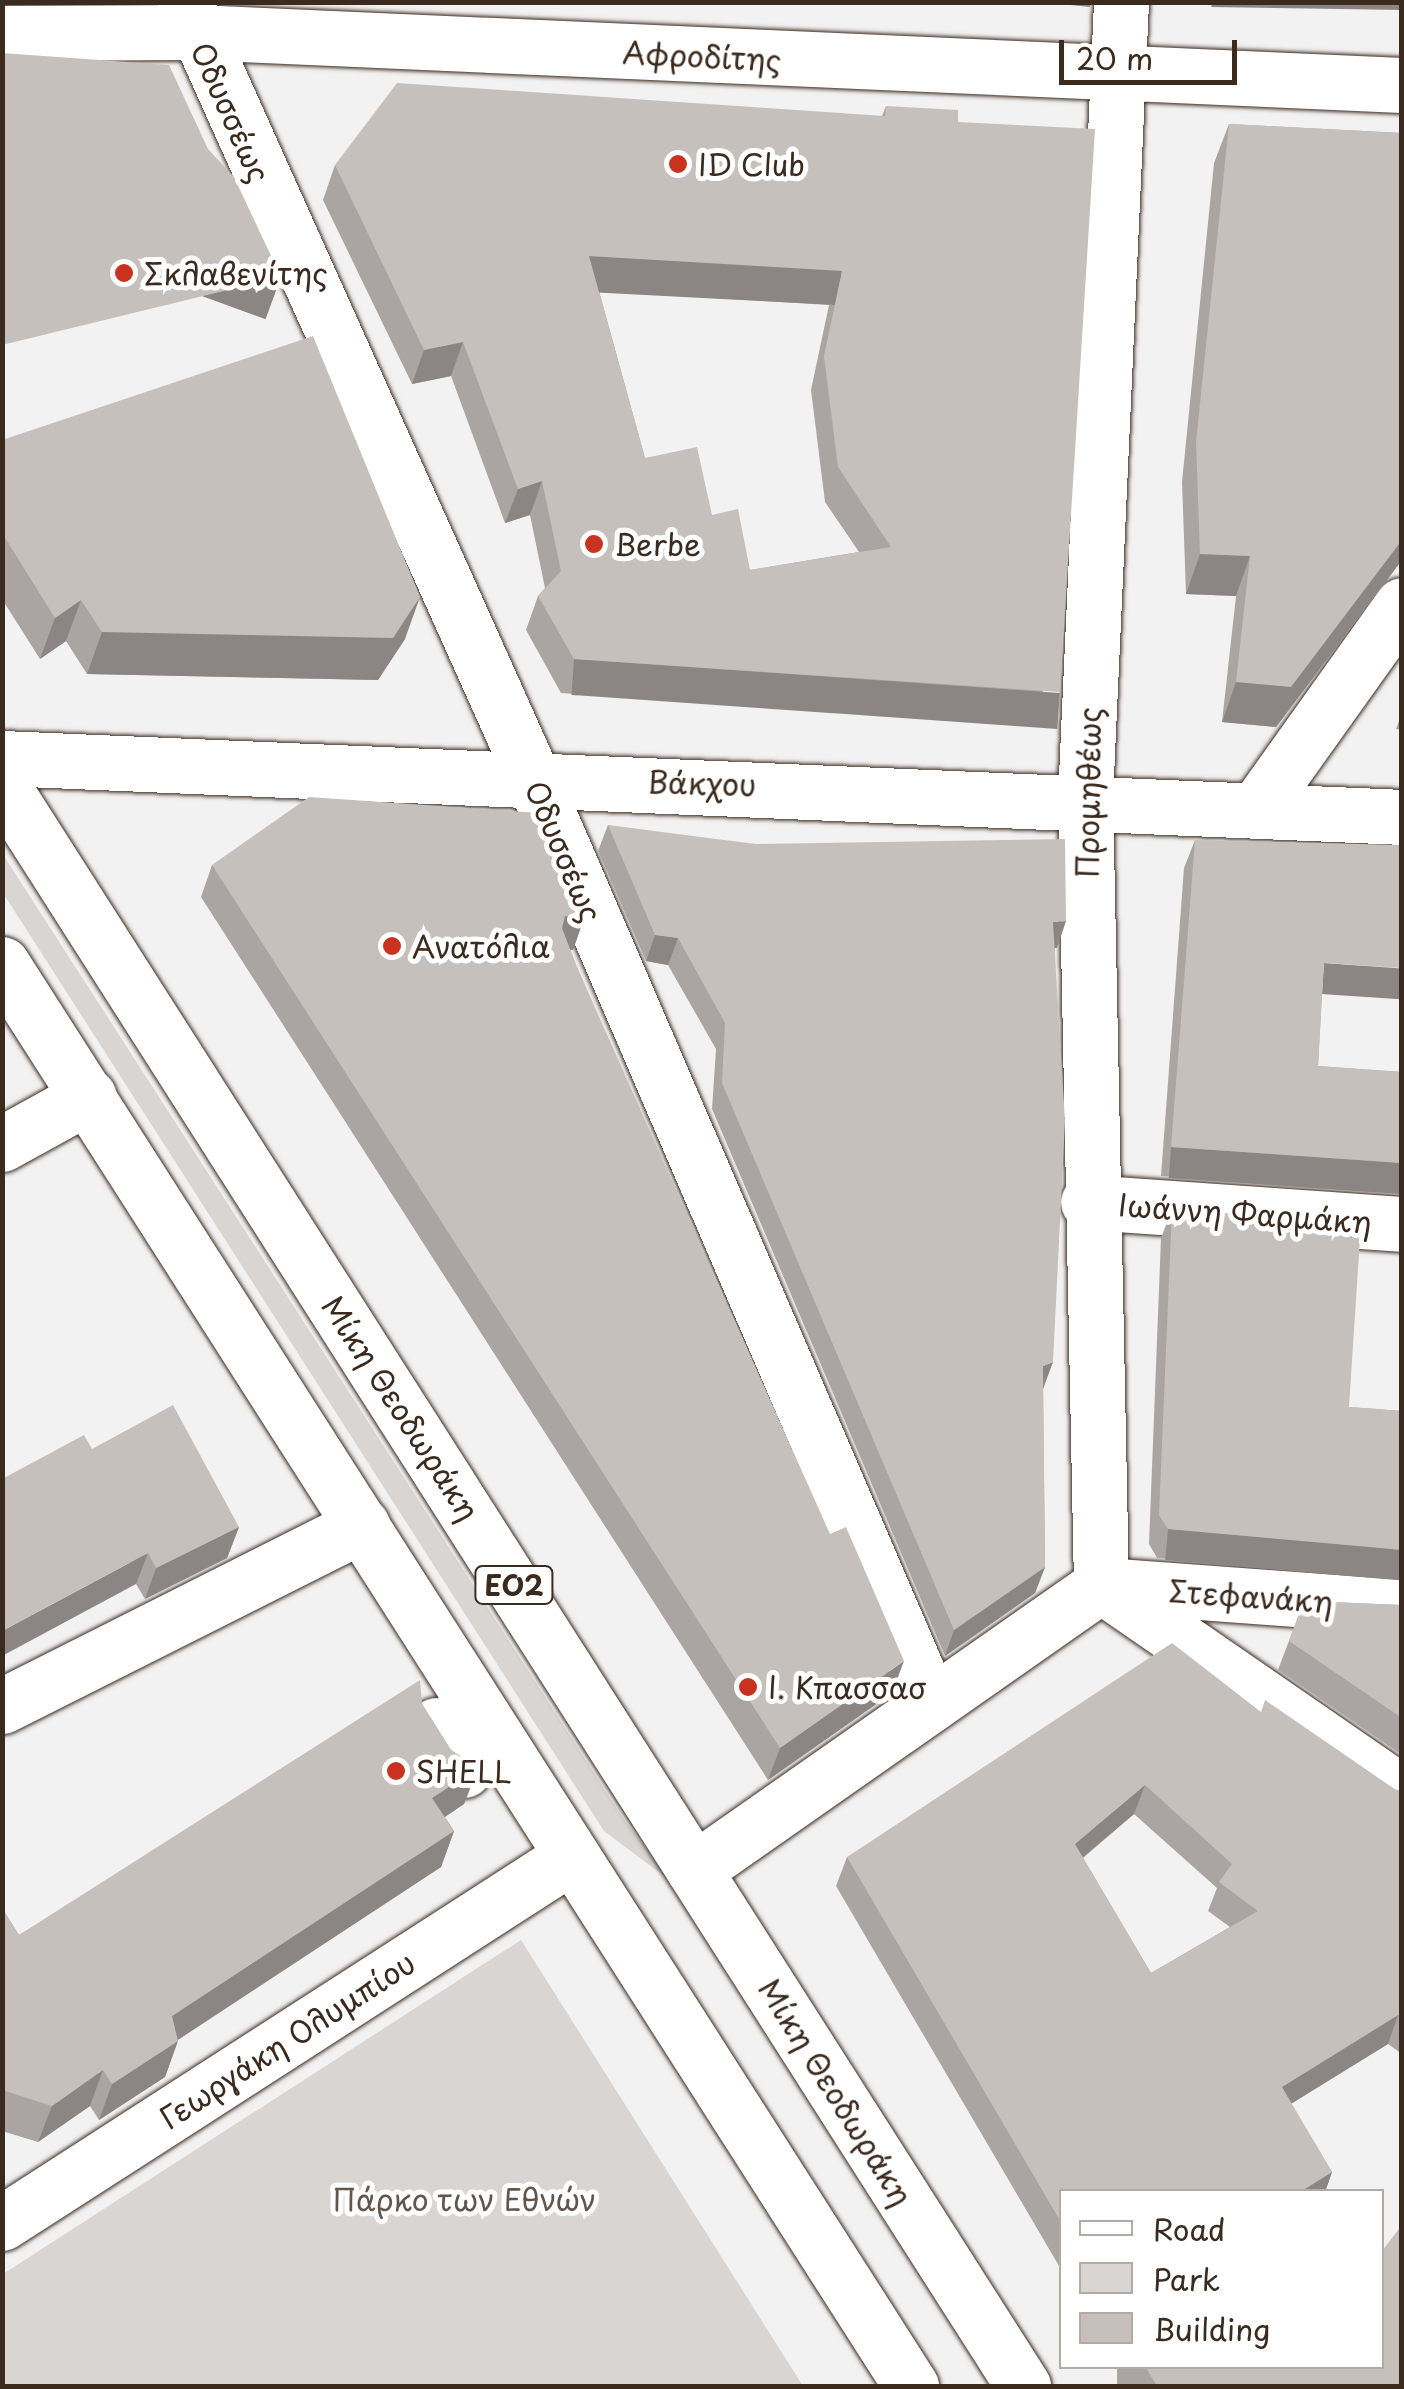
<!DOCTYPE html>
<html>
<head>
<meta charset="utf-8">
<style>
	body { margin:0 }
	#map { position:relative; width:1404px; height:2389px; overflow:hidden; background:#f3f2f2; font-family:"Playpen Sans",sans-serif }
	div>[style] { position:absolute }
	.green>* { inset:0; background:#d8d5d2 }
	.roads { filter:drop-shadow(0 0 2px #3b2a1e) drop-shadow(0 0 2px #3b2a1e) }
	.minor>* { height:55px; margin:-27.5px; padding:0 27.5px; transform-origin:27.5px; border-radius:27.5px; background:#fff }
	.highway>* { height:55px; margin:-27.5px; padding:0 27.5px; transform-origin:27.5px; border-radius:27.5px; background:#fff }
	.wall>* { inset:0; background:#aaa5a3; transform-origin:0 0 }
	.shaded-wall>* { inset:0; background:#8b8684; transform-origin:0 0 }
	.building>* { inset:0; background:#c6c0bd }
	.dots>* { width:28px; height:28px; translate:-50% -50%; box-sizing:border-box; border:5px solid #fff; border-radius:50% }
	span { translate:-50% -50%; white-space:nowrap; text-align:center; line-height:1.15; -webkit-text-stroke:10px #fff; paint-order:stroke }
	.shield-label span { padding:2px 8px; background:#fff; border:2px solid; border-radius:8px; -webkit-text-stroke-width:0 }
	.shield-label { font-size:28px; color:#3b2a1e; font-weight:700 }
	.street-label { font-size:30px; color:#3b2a1e }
	.poi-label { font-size:30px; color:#3b2a1e }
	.left { translate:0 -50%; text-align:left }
	.park-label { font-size:30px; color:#62554b }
	.frame { position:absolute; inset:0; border:5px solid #3b2a1e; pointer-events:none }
	.legend { position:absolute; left:1059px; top:2189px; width:325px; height:180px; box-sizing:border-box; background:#fff; border:2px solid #b1aaa5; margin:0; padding:12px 18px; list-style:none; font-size:30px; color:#3b2a1e }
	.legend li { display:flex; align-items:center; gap:20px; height:50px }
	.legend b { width:50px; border:2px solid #b1aaa5 }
	.scale { position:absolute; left:1059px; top:40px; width:178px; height:45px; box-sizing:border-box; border:5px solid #3b2a1e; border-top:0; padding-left:12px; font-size:30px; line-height:35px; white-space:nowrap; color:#3b2a1e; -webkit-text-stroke:8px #fff; paint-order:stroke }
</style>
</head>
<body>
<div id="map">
	<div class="green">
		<div style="clip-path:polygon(2px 853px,623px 1818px,668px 1879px,604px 1831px,3px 893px)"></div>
		<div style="clip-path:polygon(521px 1940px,803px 2386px,3px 2386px,3px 2274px)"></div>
	</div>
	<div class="roads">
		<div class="minor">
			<div style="left:185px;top:2px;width:848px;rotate:65.85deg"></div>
			<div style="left:532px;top:776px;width:1010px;rotate:66.73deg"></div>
			<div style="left:2px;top:33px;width:193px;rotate:-0.3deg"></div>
			<div style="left:195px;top:32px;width:1208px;rotate:2.51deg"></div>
			<div style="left:2px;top:758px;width:1401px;rotate:2.41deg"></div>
			<div style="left:1257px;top:808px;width:249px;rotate:-54.5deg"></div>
			<div style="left:2px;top:1144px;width:99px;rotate:-28.9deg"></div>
			<div style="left:1088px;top:1202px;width:315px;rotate:4deg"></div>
			<div style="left:1101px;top:1585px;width:787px;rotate:-91.16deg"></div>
			<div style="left:1085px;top:798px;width:797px;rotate:-87.41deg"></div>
			<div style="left:1101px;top:1585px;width:366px;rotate:34.6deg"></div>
			<div style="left:1104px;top:1585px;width:299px;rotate:4.2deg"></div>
			<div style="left:2px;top:1706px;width:403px;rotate:-26.7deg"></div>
			<div style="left:436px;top:1725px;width:53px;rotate:58.1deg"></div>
			<div style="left:694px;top:1870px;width:497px;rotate:-35deg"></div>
			<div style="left:2px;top:2223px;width:678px;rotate:-32.78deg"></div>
		</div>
		<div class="highway">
			<div style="left:2px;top:785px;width:1899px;rotate:57.47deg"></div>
			<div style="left:2px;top:964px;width:1688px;rotate:57.41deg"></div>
		</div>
	</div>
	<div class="wall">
		<div style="clip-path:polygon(evenodd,886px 106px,958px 122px,1048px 726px,561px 693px,526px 630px,538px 596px,545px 588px,530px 515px,505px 523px,451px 376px,412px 384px,323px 200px,335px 165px,882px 116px,886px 106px,599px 291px,829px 305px,811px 390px,825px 502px,859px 552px,750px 570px,712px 515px,645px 458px,599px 291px)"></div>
		<div style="clip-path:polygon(1229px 124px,1402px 133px,1402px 560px,1276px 727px,1222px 722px,1236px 596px,1186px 594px,1182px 482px,1214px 163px)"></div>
		<div style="clip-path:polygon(2px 440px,405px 639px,378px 680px,87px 674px,66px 641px,40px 659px,2px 599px)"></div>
		<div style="clip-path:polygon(1402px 713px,1402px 730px,1396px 729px)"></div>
		<div style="clip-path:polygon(608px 825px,1057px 948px,1055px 948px,1043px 1389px,1045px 1567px,1035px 1593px,945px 1656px,712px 1109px,716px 1049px,668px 965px,646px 961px,598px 851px)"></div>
		<div style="clip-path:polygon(1195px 840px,1322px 992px,1318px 1066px,1402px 1072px,1402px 1193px,1161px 1176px,1184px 868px)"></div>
		<div style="clip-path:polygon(212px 865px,584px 918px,573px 950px,570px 949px,576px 965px,892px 1693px,768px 1780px,201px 897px)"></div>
		<div style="clip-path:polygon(1172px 1209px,1349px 1407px,1402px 1411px,1402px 1580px,1157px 1558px,1149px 1544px,1161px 1238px)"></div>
		<div style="clip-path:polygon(92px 1449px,239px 1527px,227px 1558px,145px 1599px,136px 1584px)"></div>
		<div style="clip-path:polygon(1304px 1601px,1402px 1605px,1402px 1755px,1278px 1670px)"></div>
		<div style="clip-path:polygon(422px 1704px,451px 1750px,478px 1768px,464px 1804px,445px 1817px,454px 1831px,441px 1867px,178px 2040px,165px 2077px,99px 2120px,90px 2106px,38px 2142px,2px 2131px,2px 1908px,19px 1935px)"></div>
		<div style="clip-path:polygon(evenodd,1261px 1712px,1396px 1790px,1402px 1791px,1402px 2054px,1388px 2044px,1291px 2104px,1332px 2172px,1325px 2192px,1062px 2192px,1062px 2271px,836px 1886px,847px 1857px,1261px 1712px,1134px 1814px,1217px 1888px,1208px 1911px,1230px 1927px,1151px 1973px,1083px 1858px,1134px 1814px)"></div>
		<div style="left:1117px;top:2366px;width:265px;height:23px"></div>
	</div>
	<div class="shaded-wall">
		<div style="clip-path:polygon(1041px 2px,1091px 2px,1090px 7px)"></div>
		<div style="clip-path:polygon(1213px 2px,1402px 2px,1402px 10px,1211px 7px)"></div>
		<div style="left:589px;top:256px;width:253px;height:36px;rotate:3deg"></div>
		<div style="left:281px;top:277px;width:45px;height:287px;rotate:110deg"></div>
		<div style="clip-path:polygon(463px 342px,451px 376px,412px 384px,424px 350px)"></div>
		<div style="clip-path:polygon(542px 481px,530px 515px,505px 523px,518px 489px)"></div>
		<div style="clip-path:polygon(1402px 540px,1402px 560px,1276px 727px,1222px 722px,1236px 682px)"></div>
		<div style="clip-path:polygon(1200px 554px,1250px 556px,1236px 596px,1186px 594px)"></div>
		<div style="clip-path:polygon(420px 597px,405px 639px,378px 680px,87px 674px,102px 632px)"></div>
		<div style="clip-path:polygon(81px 600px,66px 641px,40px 659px,55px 618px)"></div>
		<div style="left:574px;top:659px;width:487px;height:36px;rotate:4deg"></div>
		<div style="clip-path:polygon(565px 916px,584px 918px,573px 950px,554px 948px)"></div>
		<div style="clip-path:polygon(1066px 921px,1057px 948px,1044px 948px,1053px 922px)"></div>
		<div style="clip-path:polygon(655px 935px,678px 938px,668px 965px,646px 961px)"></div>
		<div style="left:1324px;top:963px;width:78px;height:31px;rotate:4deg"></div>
		<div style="left:1171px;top:1147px;width:232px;height:31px;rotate:4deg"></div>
		<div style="clip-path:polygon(1053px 1362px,1043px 1389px,1043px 1366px)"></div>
		<div style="clip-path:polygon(239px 1527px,227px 1558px,145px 1599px,156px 1568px)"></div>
		<div style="left:1168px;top:1529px;width:235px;height:31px;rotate:5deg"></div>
		<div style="clip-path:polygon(148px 1553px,136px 1584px,2px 1656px,2px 1631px)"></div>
		<div style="clip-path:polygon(1045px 1567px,1035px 1593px,945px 1656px,954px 1630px)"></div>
		<div style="clip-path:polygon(904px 1661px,892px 1693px,768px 1780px,780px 1748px)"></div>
		<div style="clip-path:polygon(478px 1768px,464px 1804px,419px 1834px,432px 1798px)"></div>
		<div style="clip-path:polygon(1145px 1785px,1134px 1814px,1064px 1873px,1075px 1844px)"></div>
		<div style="clip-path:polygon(454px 1831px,441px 1867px,159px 2052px,172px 2016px)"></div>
		<div style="clip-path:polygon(1398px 2015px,1388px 2044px,1271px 2116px,1282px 2087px)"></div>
		<div style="clip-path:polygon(178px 2041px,165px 2077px,99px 2120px,112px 2084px)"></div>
		<div style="clip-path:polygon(103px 2070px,90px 2106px,38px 2142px,52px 2106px)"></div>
		<div style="clip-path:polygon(1332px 2172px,1325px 2192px,1300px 2192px)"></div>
	</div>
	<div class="building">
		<div style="clip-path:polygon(2px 53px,169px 65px,208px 149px,234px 177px,281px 277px,2px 345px)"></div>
		<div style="clip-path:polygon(evenodd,397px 83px,885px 116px,886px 106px,958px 110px,958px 122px,1095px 129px,1060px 692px,574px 659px,538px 596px,561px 571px,542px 481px,518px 489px,463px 342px,424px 350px,335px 165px,397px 83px,589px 256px,842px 271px,824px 356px,838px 467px,891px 547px,750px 570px,738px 509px,712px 515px,697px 447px,645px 458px,589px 256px)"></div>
		<div style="clip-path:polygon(1229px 124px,1402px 133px,1402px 540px,1291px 687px,1236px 682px,1250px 556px,1200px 554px,1196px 442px)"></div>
		<div style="clip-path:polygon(313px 336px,420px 597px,393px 638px,102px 632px,81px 600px,55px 618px,2px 533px,2px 440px)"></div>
		<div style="clip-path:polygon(309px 797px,539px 813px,584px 918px,565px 916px,562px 928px,576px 965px,830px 1534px,846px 1527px,904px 1661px,780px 1748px,212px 865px)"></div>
		<div style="clip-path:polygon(608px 825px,756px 844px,1065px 839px,1066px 921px,1053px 922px,1065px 1121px,1053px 1362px,1043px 1366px,1045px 1567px,954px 1630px,722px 1083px,725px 1023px,678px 938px,655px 935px)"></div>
		<div style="clip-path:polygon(1195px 840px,1402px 845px,1402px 968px,1324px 963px,1318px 1066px,1402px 1072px,1402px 1163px,1171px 1147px)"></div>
		<div style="clip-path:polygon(1172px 1209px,1361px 1223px,1349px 1407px,1402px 1411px,1402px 1550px,1168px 1529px,1159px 1515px)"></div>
		<div style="clip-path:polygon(173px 1405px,239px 1527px,156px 1568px,148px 1553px,2px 1631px,2px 1479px,84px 1435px,92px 1449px)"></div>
		<div style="clip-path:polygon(1304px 1601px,1402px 1605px,1402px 1718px,1289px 1641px)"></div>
		<div style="clip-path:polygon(evenodd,1172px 1643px,1261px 1712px,1265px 1700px,1396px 1790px,1402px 1791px,1402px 2017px,1398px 2015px,1282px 2087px,1332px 2172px,1300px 2192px,1062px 2192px,1062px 2224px,847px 1857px,1172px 1643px,1145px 1785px,1232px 1864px,1219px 1882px,1258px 1911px,1151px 1973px,1075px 1844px,1145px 1785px)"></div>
		<div style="clip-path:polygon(420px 1680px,422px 1704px,451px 1750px,478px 1768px,432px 1798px,454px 1831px,172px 2016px,178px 2041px,112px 2084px,103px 2070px,52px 2106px,2px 2090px,2px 1908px,19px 1935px)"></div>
		<div style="clip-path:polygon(1402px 2225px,1402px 2386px,1157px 2386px,1145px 2366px,1382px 2366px,1382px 2251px)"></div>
	</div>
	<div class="dots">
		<div style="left:678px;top:164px;background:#c8321e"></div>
		<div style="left:124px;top:273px;background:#c8321e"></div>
		<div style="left:594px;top:544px;background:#c8321e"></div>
		<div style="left:392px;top:946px;background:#c8321e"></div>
		<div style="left:748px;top:1687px;background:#c8321e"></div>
		<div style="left:396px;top:1771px;background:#c8321e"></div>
	</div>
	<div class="shield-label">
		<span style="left:514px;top:1585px">ΕΟ2</span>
	</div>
	<div class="street-label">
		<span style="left:702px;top:56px;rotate:3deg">Αφροδίτης</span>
		<span style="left:231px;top:112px;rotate:66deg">Οδυσσέως</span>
		<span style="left:702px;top:783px;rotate:2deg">Βάκχου</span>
		<span style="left:1088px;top:793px;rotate:-89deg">Προμηθέως</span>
		<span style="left:564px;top:851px;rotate:67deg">Οδυσσέως</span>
		<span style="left:1245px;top:1213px;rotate:4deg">Ιωάννη Φαρμάκη</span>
		<span style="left:401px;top:1408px;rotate:57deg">Μίκη Θεοδωράκη</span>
		<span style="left:1251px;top:1596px;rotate:4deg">Στεφανάκη</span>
		<span style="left:287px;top:2040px;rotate:-33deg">Γεωργάκη Ολυμπίου</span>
		<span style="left:836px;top:2092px;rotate:58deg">Μίκη Θεοδωράκη</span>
	</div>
	<div class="poi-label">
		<span class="left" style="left:698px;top:164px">ID Club</span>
		<span class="left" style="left:144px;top:273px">Σκλαβενίτης</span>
		<span class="left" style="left:614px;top:544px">Berbe</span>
		<span class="left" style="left:412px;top:946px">Ανατόλια</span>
		<span class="left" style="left:768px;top:1687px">Ι. Κπασσασ</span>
		<span class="left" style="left:416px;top:1771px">SHELL</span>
	</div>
	<div class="park-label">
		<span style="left:464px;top:2199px">Πάρκο των Εθνών</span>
	</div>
	<div class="frame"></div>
	<ul class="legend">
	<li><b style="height:12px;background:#fff"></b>Road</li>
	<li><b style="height:28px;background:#d8d5d2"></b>Park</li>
	<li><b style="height:28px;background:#c6c0bd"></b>Building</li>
	</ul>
	<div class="scale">20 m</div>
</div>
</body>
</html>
